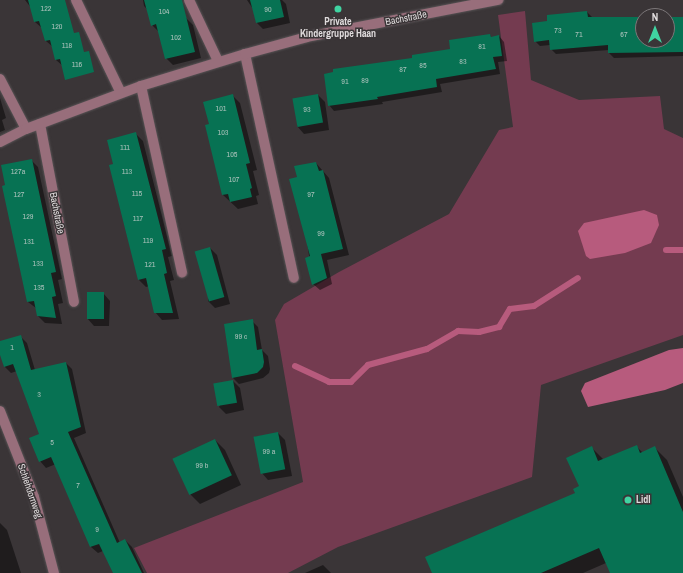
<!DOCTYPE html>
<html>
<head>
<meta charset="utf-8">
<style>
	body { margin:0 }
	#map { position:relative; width:683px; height:573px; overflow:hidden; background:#3a3537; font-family:"Archivo Narrow",sans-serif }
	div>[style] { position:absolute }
	.green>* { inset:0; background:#743b50 }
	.water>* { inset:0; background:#b75b7d }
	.shadow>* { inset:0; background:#0007 }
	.stream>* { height:6px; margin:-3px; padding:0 3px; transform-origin:3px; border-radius:3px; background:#b75b7d }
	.building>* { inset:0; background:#077253; transform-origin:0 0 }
	.roads { filter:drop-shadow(0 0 1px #585355) drop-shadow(0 0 1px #585355) }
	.minor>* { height:10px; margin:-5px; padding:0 5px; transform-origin:5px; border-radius:5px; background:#986e7b }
	.dots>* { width:11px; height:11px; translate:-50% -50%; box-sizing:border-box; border:2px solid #3a3537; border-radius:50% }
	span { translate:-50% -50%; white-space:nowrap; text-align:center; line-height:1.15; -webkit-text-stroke:3px #3a3537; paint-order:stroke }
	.number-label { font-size:8px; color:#a9c1ba }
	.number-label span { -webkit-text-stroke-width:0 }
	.street-label { font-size:10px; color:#dfdbdc }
	.poi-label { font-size:10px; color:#dfdbdc; font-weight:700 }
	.left { translate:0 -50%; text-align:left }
	.north { position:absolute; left:635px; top:8px; width:40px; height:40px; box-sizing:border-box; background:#3a3537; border:1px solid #7c7779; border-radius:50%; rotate:0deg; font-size:11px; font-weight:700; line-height:16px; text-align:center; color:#dfdbdc }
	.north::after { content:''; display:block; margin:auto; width:14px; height:18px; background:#40d4a2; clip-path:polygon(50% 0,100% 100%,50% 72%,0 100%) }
</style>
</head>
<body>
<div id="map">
	<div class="green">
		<div style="clip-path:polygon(525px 11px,531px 80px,579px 100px,660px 96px,664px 129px,683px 138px,683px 335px,541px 385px,532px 477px,338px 547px,288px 573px,147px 573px,134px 548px,303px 482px,275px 320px,284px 304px,339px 272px,449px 214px,499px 130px,513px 127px,498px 15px)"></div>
	</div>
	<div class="water">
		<div style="clip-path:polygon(644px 210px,657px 215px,659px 225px,651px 243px,625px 253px,590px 259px,586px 256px,578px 231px,584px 223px)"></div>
		<div style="clip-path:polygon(683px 348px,683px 383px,665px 390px,588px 407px,581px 391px,585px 383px,669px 350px)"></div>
	</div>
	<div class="shadow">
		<div style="clip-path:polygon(25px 0,59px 0,63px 66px,56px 60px,53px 47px,46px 41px,42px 28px,35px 22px,32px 9px)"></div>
		<div style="clip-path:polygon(143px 0,177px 0,186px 18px,193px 25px,201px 58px,173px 65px,166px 58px,159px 32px,152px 25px,148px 10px,144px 6px)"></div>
		<div style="clip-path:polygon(247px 0,282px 0,286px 4px,290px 23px,263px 29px,257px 23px,253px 9px)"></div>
		<div style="clip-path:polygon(587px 12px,592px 17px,643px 19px,643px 40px,667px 40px,667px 18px,683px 18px,683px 56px,614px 58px,609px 53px,609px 50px,556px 54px,551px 49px,550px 45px,540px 46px,535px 41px,548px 22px)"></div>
		<div style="clip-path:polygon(490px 35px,492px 38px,499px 36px,504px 42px,507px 61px,498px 62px,500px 74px,440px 84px,442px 92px,382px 102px,383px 104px,334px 111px,329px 105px,413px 59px,451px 50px)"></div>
		<div style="clip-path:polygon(318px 95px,325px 102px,329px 130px,304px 134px,297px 126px)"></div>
		<div style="clip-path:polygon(233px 96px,240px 103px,257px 170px,253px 171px,259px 195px,256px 196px,258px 204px,238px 209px,223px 195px,210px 125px)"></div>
		<div style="clip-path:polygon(0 98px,6px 118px,2px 120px,5px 130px,0 132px)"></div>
		<div style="clip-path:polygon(136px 134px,143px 141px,172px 256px,168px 257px,174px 280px,170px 281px,179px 319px,162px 320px,155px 312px,149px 286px,146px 287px,139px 280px)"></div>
		<div style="clip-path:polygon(31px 160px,38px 167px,62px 279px,58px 280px,63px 303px,58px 304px,62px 324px,45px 323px,38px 316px,36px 308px,28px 302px,6px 186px)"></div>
		<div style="clip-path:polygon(316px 163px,329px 178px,349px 255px,327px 260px,332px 284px,320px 290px,313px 284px,298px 178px)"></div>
		<div style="clip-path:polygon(210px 248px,217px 255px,230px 304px,215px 308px,208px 301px)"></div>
		<div style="clip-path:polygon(103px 293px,110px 301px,109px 326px,94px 326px,87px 318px)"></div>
		<div style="clip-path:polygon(252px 321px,258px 327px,262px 350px,268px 356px,270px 369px,269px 373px,263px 378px,239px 384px,233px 378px)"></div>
		<div style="clip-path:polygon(20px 336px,27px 343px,35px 370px,66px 363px,72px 369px,86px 433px,74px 438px,120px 543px,125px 540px,132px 547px,144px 573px,114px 573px,103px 551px,98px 553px,91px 547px,56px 464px,46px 468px,40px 461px,40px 434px,17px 371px,11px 373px,4px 366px,0 351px,0 343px)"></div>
		<div style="clip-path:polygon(233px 381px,240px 388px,244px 410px,226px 414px,219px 407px)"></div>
		<div style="clip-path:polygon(278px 433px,285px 440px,292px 476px,268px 480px,261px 472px,255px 437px)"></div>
		<div style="clip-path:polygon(215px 440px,225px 450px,241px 485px,200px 504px,190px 494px)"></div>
		<div style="clip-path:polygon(636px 446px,643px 453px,655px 448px,667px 460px,683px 497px,683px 573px,611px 573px,606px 563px,583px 573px,433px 573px,576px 493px,580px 487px,592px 448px,604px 460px)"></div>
		<div style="clip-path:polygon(0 523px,7px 530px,21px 573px,0 573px)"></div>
		<div style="clip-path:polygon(323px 565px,331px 573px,305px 573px)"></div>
	</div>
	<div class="stream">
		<div style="left:666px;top:250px;width:17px"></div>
		<div style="left:295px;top:366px;width:38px;rotate:25deg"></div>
		<div style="left:329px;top:382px;width:22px"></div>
		<div style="left:351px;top:382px;width:24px;rotate:-45deg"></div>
		<div style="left:368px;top:365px;width:61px;rotate:-15.2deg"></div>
		<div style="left:427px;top:349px;width:36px;rotate:-30deg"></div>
		<div style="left:458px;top:331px;width:21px;rotate:3deg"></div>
		<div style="left:479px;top:332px;width:21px;rotate:-14deg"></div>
		<div style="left:499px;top:327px;width:21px;rotate:-59deg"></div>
		<div style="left:510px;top:309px;width:24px;rotate:-7deg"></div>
		<div style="left:534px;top:306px;width:52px;rotate:-32.5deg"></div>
	</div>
	<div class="building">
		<div style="clip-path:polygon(28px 0,65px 0,74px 33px,79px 32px,84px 52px,89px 51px,94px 72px,65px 80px,60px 59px,55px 60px,50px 40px,45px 41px,39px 21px,34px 22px)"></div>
		<div style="clip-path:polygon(144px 0,182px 0,195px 52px,165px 59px,156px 24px,151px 26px)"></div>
		<div style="clip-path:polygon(250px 0,280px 0,284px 17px,256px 23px)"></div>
		<div style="clip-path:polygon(587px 11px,588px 17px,643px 17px,643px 40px,667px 40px,667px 17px,683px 17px,683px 52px,608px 53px,608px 45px,550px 50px,549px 40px,534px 42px,532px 23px,547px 21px,547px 15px)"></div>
		<div style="clip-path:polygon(490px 34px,491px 37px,499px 35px,502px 56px,493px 57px,496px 69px,436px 79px,437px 87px,377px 97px,378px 99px,328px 106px,324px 74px,333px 72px,333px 69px,412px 58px,412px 55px,450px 49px,449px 40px)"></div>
		<div style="clip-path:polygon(233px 94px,250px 163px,246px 164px,252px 188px,250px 189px,252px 197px,230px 202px,228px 194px,222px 195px,205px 125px,209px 124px,203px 102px)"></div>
		<div style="left:318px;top:94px;width:29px;height:26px;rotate:80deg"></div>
		<div style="clip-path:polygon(136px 132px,166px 249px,162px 250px,167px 273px,164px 274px,173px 313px,154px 313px,146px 278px,138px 280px,109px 165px,113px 164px,107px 140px)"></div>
		<div style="clip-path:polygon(32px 159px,56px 272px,51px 273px,56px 296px,52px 297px,56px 318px,37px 316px,34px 301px,27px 302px,2px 186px,5px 185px,1px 165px)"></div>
		<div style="clip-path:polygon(316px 162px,319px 171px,323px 170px,343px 249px,321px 254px,327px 278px,312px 285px,305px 258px,310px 256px,289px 179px,297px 177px,294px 166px)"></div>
		<div style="left:210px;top:247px;width:52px;height:16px;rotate:74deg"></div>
		<div style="left:87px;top:292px;width:17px;height:27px"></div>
		<div style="clip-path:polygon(253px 319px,257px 350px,262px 349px,264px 362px,263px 367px,257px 373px,232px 378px,224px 324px)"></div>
		<div style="clip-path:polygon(21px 335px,31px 370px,66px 362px,81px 427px,68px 432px,117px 543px,125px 539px,142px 573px,113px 573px,99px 544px,90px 547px,51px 457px,39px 462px,29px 438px,39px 434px,13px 364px,4px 367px,0 355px,0 341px)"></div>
		<div style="left:233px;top:380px;width:23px;height:20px;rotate:80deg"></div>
		<div style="left:278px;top:432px;width:38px;height:25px;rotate:79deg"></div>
		<div style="left:215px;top:439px;width:40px;height:47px;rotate:65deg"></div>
		<div style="clip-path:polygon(637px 445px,640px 453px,655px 446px,683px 512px,683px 573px,610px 573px,599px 548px,541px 573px,432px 573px,425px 557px,575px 493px,573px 489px,579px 486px,566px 458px,592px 446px,598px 461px)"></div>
	</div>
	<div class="roads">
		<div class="minor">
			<div style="left:76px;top:0;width:103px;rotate:64.2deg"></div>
			<div style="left:189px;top:0;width:68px;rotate:64.6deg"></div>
			<div style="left:245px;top:54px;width:229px;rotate:77.7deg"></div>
			<div style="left:0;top:79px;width:56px;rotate:62.5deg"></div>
			<div style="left:141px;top:86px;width:191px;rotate:77.6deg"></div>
			<div style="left:40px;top:124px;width:181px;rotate:79.2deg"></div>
			<div style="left:0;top:142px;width:29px;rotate:-27deg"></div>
			<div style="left:26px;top:129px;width:123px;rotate:-20.5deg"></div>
			<div style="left:141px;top:86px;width:109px;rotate:-17.1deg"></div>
			<div style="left:245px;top:54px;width:64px;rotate:-15.3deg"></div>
			<div style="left:307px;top:37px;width:195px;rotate:-11deg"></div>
			<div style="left:0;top:411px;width:92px;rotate:68.4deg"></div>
			<div style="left:34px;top:497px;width:79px;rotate:75.3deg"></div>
		</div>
	</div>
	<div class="dots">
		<div style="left:338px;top:9px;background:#40d4a2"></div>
		<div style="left:628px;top:500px;background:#40d4a2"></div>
	</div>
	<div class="number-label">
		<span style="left:46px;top:9px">122</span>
		<span style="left:268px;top:10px">90</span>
		<span style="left:164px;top:12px">104</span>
		<span style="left:57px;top:27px">120</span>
		<span style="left:558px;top:31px">73</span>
		<span style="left:579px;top:35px">71</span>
		<span style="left:624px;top:35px">67</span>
		<span style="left:176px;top:38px">102</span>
		<span style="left:67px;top:46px">118</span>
		<span style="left:482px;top:47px">81</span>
		<span style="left:463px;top:62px">83</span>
		<span style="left:77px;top:65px">116</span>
		<span style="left:423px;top:66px">85</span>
		<span style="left:403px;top:70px">87</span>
		<span style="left:365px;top:81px">89</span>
		<span style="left:345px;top:82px">91</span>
		<span style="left:221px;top:109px">101</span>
		<span style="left:307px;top:110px">93</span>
		<span style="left:223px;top:133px">103</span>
		<span style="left:125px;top:148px">111</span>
		<span style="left:232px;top:155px">105</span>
		<span style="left:18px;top:172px">127a</span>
		<span style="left:127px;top:172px">113</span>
		<span style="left:234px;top:180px">107</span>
		<span style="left:137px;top:194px">115</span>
		<span style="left:19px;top:195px">127</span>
		<span style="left:311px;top:195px">97</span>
		<span style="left:28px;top:217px">129</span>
		<span style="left:138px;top:219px">117</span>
		<span style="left:321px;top:234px">99</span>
		<span style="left:148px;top:241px">119</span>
		<span style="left:29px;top:242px">131</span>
		<span style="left:38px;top:264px">133</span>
		<span style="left:150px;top:265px">121</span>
		<span style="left:39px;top:288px">135</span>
		<span style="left:241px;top:337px">99 c</span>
		<span style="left:12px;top:348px">1</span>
		<span style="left:39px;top:395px">3</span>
		<span style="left:52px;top:443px">5</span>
		<span style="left:269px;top:452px">99 a</span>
		<span style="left:202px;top:466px">99 b</span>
		<span style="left:78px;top:486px">7</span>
		<span style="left:97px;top:530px">9</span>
	</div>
	<div class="street-label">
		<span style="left:406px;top:18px;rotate:-11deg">Bachstraße</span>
		<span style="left:57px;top:213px;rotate:79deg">Bachstraße</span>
		<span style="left:30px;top:491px;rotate:71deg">Schlehdornweg</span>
	</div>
	<div class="poi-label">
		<span style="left:338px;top:27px">Private<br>Kindergruppe Haan</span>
		<span class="left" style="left:636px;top:500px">Lidl</span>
	</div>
	<div class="north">N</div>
</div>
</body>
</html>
